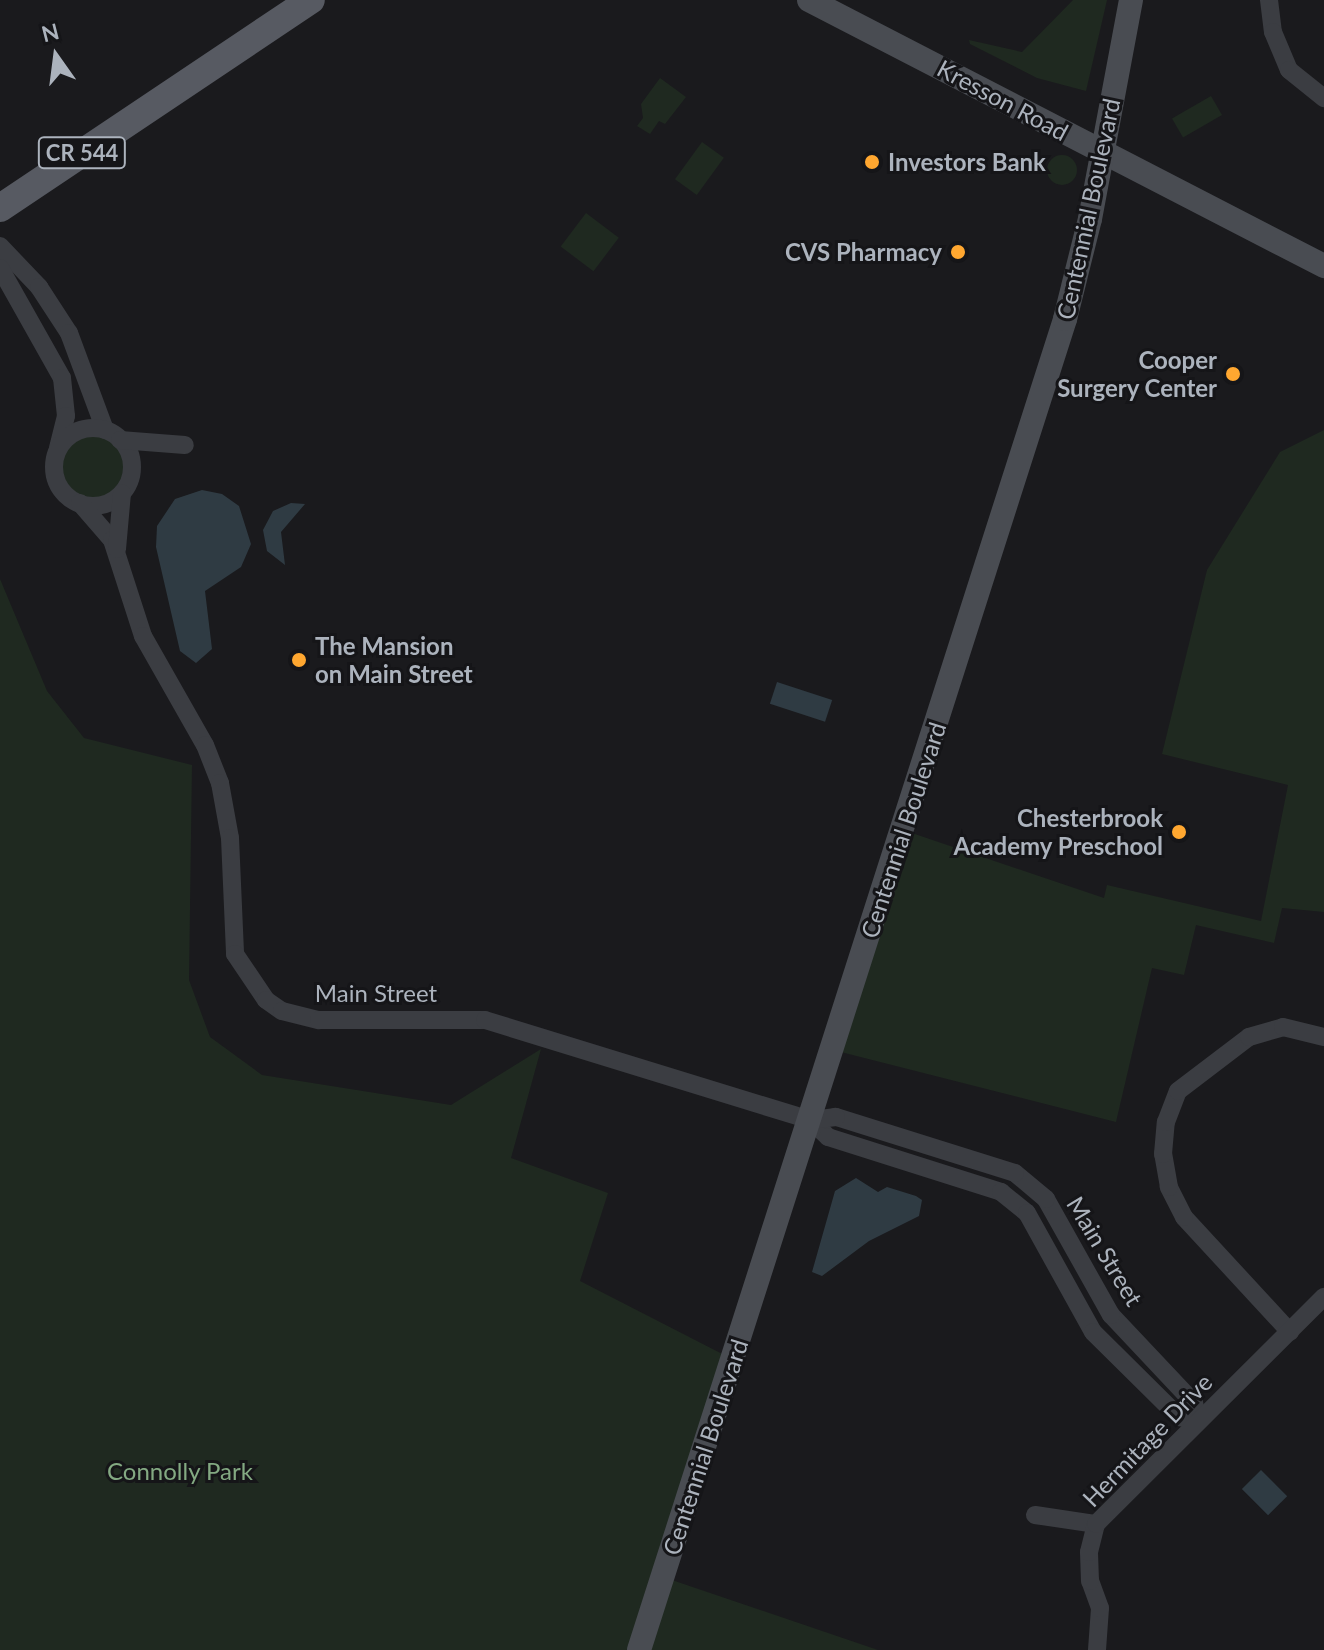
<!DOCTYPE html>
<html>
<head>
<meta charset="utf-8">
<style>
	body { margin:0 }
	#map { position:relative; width:1324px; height:1650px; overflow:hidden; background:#1a1a1d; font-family:Lato,sans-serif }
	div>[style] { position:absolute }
	.green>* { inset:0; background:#1f2920; transform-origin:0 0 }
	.round { border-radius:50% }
	.water>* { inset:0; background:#2f3b43; transform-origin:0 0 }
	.street>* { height:18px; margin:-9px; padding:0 9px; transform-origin:9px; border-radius:9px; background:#3b3d42 }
	.street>.ring { margin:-9px; padding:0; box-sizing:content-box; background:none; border:18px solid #3b3d42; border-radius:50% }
	.secondary>* { height:24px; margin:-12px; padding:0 12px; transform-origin:12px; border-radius:12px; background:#494c52 }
	.primary>* { height:28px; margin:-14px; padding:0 14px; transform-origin:14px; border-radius:14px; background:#575a62 }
	.dots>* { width:22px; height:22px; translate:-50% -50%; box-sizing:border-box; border:4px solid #151518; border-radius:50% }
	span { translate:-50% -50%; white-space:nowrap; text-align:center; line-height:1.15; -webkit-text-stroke:6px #151518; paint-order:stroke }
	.shield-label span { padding:2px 6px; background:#151518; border:2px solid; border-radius:6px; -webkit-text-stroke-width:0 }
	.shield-label { font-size:22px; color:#acb3bd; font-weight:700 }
	.street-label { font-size:24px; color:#acb3bd }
	.poi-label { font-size:24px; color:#acb3bd; font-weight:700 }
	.left { translate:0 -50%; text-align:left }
	.right { translate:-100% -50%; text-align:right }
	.park-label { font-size:24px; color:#83a982 }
	.north { position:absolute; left:16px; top:16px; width:80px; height:80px; -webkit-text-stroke:6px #151518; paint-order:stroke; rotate:346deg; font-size:22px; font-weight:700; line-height:32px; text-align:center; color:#acb3bd }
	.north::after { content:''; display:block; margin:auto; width:28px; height:36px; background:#acb3bd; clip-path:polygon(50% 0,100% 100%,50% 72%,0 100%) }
</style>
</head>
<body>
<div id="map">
	<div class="green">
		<div style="clip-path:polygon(1073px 0,1107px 0,1086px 91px,1037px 78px,970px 44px,969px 40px,1022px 52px)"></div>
		<div style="clip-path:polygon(660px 78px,686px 97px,665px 124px,659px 121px,650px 134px,637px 126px,643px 118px,641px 104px)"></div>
		<div style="left:1211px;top:96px;width:22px;height:45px;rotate:60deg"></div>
		<div style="left:702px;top:142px;width:27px;height:46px;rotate:36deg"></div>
		<div class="round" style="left:1047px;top:155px;width:30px;height:30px"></div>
		<div style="left:586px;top:213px;width:41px;height:42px;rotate:37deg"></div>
		<div class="round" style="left:54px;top:428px;width:78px;height:78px"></div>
		<div style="clip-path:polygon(1324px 430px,1324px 912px,1282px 908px,1274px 943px,1196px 925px,1184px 975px,1152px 968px,1116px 1122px,833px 1050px,903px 830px,1104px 898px,1107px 885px,1261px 921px,1288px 785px,1162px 754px,1207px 570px,1280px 452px)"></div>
		<div style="clip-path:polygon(0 579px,47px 691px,84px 738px,192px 765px,189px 980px,210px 1037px,262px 1075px,451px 1105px,541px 1049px,511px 1158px,608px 1193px,580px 1281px,734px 1360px,663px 1577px,878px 1650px,0 1650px)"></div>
	</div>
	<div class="water">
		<div style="clip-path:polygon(202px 490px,222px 494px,239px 506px,251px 544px,241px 567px,205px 591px,212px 649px,196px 663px,180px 651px,156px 547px,157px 526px,175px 499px)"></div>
		<div style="clip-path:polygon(291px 503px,305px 504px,281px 532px,285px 565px,267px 551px,263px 530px,273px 511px)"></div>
		<div style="left:777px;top:682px;width:58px;height:23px;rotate:18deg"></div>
		<div style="clip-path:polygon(856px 1178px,878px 1192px,887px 1187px,916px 1196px,922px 1200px,919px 1216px,869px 1241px,822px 1276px,812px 1272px,835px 1191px)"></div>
		<div style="left:1261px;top:1470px;width:37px;height:27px;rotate:45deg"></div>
	</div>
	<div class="street">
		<div style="left:1269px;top:0;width:32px;rotate:83deg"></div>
		<div style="left:1273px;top:32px;width:41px;rotate:67.2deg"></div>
		<div style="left:1289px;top:70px;width:45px;rotate:38.7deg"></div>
		<div style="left:0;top:246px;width:57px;rotate:46.4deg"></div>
		<div style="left:39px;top:287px;width:55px;rotate:56.9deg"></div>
		<div style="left:69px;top:333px;width:103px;rotate:69.6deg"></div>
		<div style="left:0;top:268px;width:126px;rotate:60.6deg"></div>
		<div style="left:62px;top:378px;width:38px;rotate:84deg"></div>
		<div style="left:66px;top:416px;width:33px;rotate:104deg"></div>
		<div class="ring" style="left:54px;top:428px;width:60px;height:60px"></div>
		<div style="left:120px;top:440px;width:65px;rotate:4.4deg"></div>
		<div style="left:80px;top:503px;width:49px;rotate:49.1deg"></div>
		<div style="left:112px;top:540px;width:101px;rotate:72.1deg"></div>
		<div style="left:143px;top:636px;width:125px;rotate:60.4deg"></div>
		<div style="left:205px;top:745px;width:41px;rotate:68.5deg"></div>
		<div style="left:220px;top:783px;width:56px;rotate:79.7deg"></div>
		<div style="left:230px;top:838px;width:116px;rotate:87.5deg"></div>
		<div style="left:235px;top:954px;width:55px;rotate:56deg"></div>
		<div style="left:266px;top:1000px;width:19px;rotate:35deg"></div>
		<div style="left:282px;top:1011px;width:38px;rotate:14deg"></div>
		<div style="left:319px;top:1020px;width:166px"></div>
		<div style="left:485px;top:1020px;width:340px;rotate:17.1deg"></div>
		<div style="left:810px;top:1120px;width:25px;rotate:43deg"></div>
		<div style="left:828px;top:1137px;width:182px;rotate:17.6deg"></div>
		<div style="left:1001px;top:1192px;width:33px;rotate:39deg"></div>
		<div style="left:1027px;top:1213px;width:136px;rotate:61deg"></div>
		<div style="left:1093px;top:1332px;width:121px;rotate:44.7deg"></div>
		<div style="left:1179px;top:1417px;width:19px;rotate:9deg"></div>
		<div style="left:1198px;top:1420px;width:17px;rotate:-103deg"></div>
		<div style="left:1194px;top:1403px;width:121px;rotate:-133.3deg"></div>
		<div style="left:1111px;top:1315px;width:133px;rotate:-119.3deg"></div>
		<div style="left:1046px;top:1199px;width:40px;rotate:-140deg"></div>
		<div style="left:1015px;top:1173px;width:188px;rotate:-162.6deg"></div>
		<div style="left:836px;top:1117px;width:26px;rotate:173deg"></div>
		<div style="left:117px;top:549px;width:56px;rotate:-84.9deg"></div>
		<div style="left:1290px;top:1332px;width:156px;rotate:-132.7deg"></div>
		<div style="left:1184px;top:1217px;width:34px;rotate:-117deg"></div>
		<div style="left:1169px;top:1187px;width:34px;rotate:-100deg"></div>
		<div style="left:1163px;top:1154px;width:32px;rotate:-85deg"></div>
		<div style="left:1166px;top:1122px;width:33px;rotate:-69deg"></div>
		<div style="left:1178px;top:1091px;width:89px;rotate:-37.3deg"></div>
		<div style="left:1249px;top:1037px;width:35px;rotate:-16deg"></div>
		<div style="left:1283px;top:1027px;width:42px;rotate:13.7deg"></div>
		<div style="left:1035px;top:1515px;width:62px;rotate:8.4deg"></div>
		<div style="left:1097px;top:1650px;width:42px;rotate:-85.9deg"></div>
		<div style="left:1100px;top:1608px;width:29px;rotate:-110deg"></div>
		<div style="left:1090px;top:1581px;width:29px;rotate:-92deg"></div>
		<div style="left:1089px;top:1552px;width:29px;rotate:-76deg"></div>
		<div style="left:1096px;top:1524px;width:322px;rotate:-44.9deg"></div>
	</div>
	<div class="secondary">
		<div style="left:809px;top:0;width:580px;rotate:27.32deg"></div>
		<div style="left:639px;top:1650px;width:1398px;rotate:-72.25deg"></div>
		<div style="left:1065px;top:319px;width:103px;rotate:-76deg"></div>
		<div style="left:1090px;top:219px;width:223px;rotate:-79.4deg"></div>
	</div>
	<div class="primary">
		<div style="left:0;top:208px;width:374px;rotate:-33.8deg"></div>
	</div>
	<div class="dots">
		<div style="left:872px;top:162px;background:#ffa730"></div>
		<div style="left:958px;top:252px;background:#ffa730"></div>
		<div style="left:1233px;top:374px;background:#ffa730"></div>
		<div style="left:299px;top:660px;background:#ffa730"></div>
		<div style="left:1179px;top:832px;background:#ffa730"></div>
	</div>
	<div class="shield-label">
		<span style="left:82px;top:153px">CR 544</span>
	</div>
	<div class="street-label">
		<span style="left:1003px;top:100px;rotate:28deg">Kresson Road</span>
		<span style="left:1088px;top:209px;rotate:-78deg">Centennial Boulevard</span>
		<span style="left:903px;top:830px;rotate:-72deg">Centennial Boulevard</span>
		<span style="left:376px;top:993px">Main Street</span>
		<span style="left:1105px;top:1251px;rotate:59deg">Main Street</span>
		<span style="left:1147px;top:1440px;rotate:-46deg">Hermitage Drive</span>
		<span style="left:705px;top:1447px;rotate:-72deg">Centennial Boulevard</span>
	</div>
	<div class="poi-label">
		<span class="left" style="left:888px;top:162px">Investors Bank</span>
		<span class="right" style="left:942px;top:252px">CVS Pharmacy</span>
		<span class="right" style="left:1217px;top:374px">Cooper<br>Surgery Center</span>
		<span class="left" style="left:315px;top:660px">The Mansion<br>on Main Street</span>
		<span class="right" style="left:1163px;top:832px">Chesterbrook<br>Academy Preschool</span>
	</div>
	<div class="park-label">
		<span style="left:180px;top:1471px">Connolly Park</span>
	</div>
	<div class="north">N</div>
</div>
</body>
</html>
